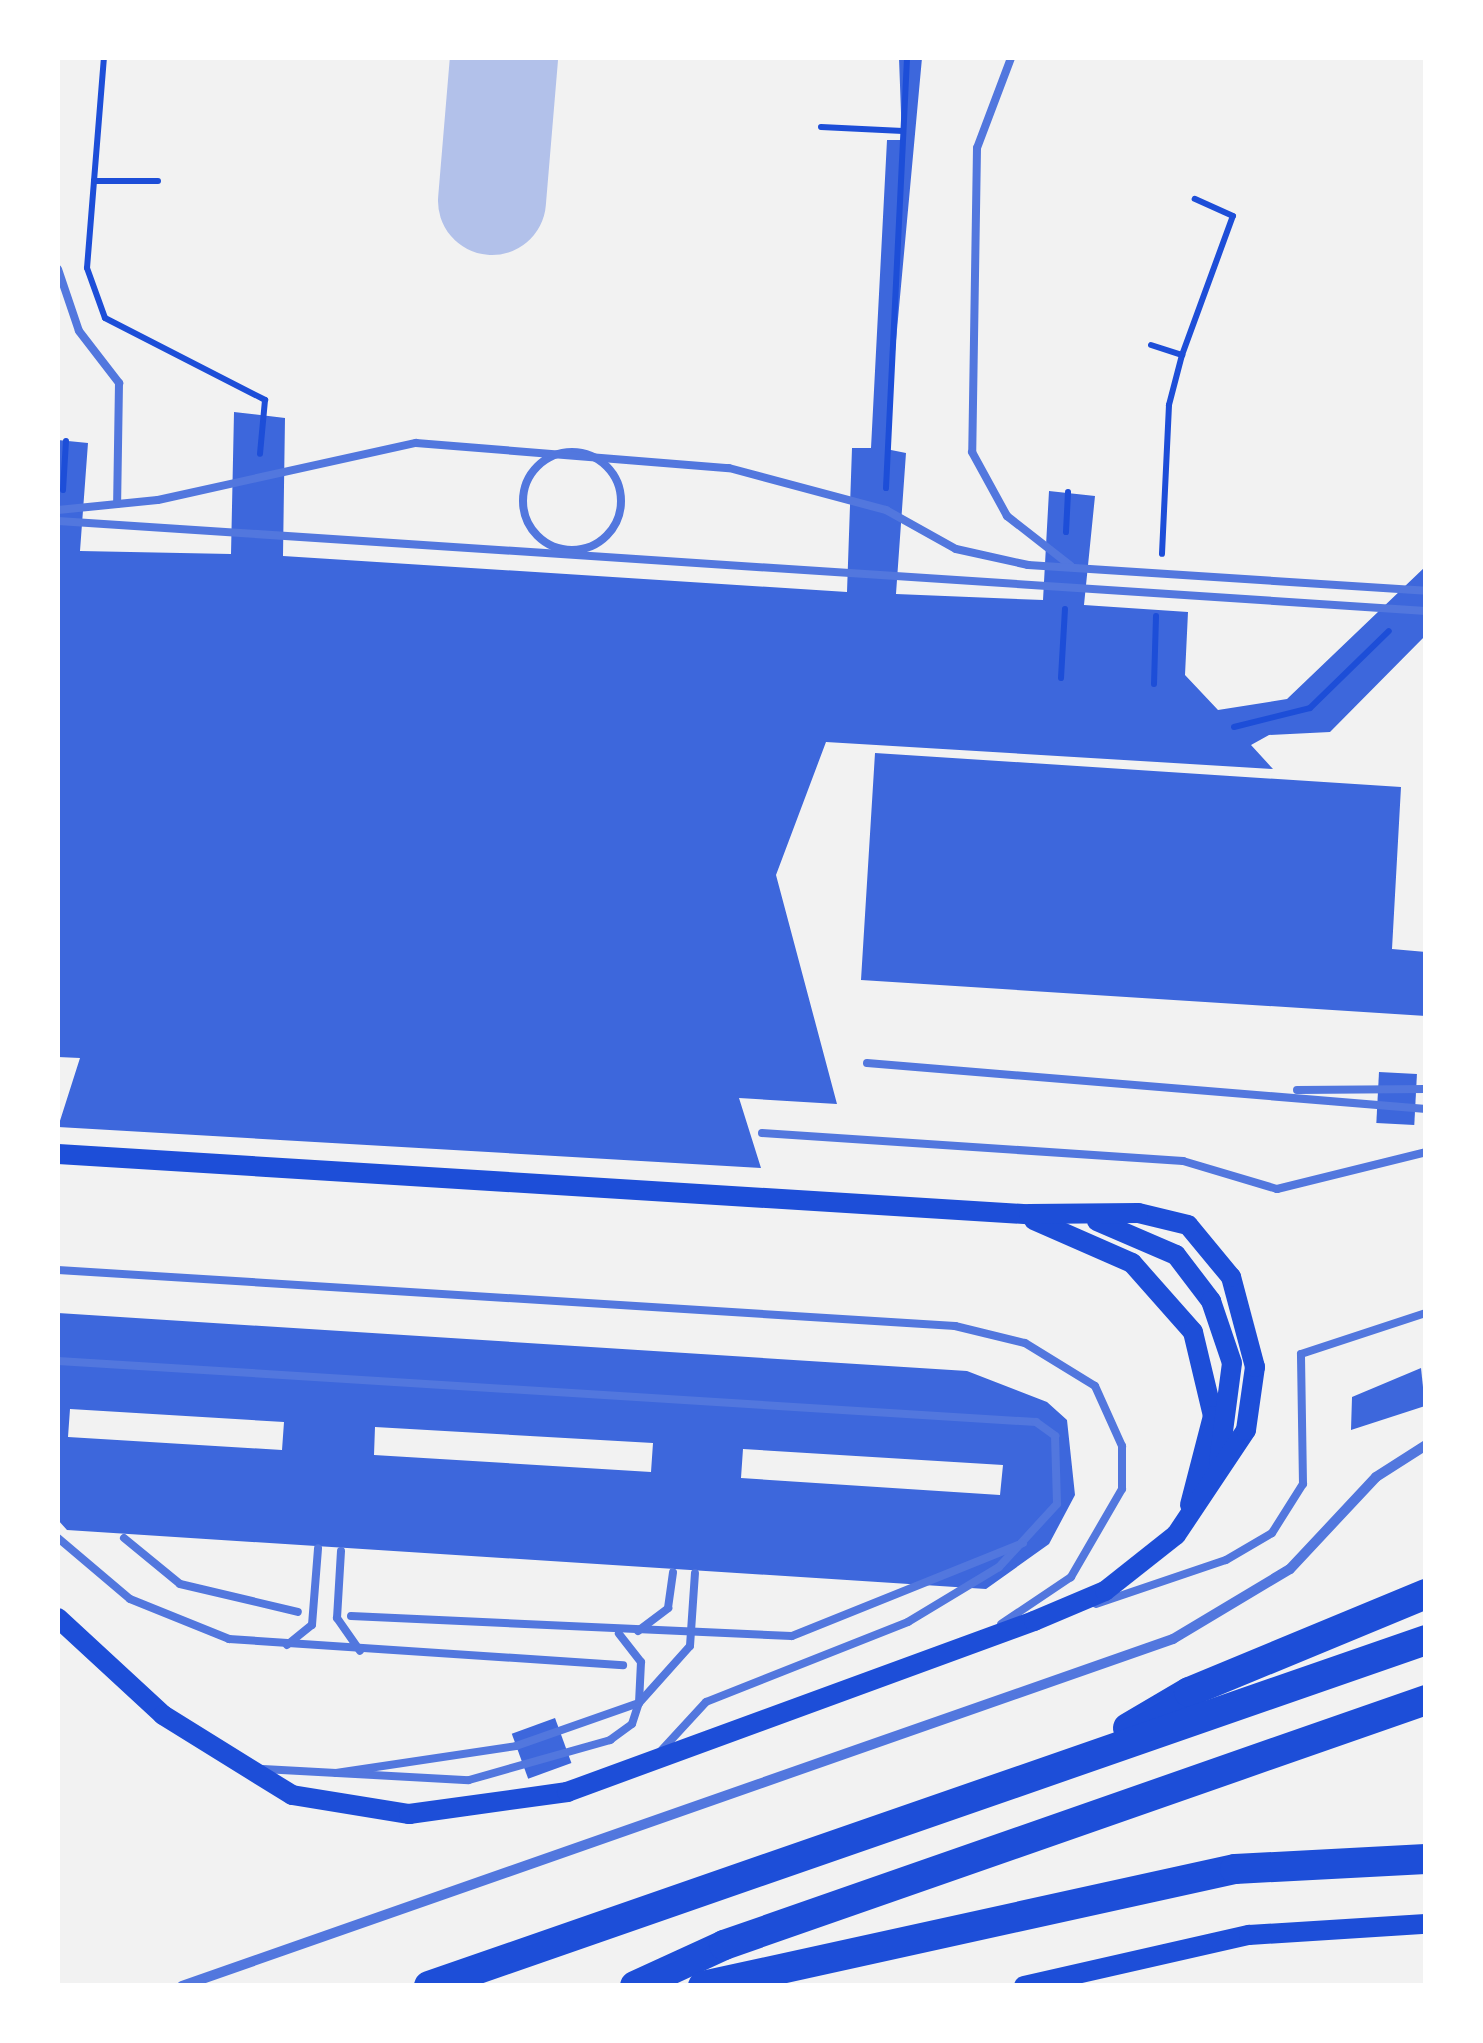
<!DOCTYPE html>
<html>
<head>
<meta charset="utf-8">
<style>
	body { margin:0 }
	#map { position:relative; width:1483px; height:2043px; overflow:hidden; background:#f2f2f2; font-family:Commissioner,sans-serif }
	div>[style] { position:absolute }
	.taxiway>* { height:108px; margin:-54px; padding:0 54px; transform-origin:54px; border-radius:54px; background:#b2c1ea }
	.building>* { inset:0; background:#3d67dc; transform-origin:0 0 }
	.path>* { height:6px; margin:-3px; padding:0 3px; transform-origin:3px; border-radius:3px; background:#1d4ed8 }
	.service>* { height:8px; margin:-4px; padding:0 4px; transform-origin:4px; border-radius:4px; background:#5277de }
	.service>.ring { margin:-4px; padding:0; box-sizing:content-box; background:none; border:8px solid #5277de; border-radius:50% }
	.minor>* { height:10px; margin:-5px; padding:0 5px; transform-origin:5px; border-radius:5px; background:#5277de }
	.secondary>* { height:20px; margin:-10px; padding:0 10px; transform-origin:10px; border-radius:10px; background:#1d4ed8 }
	.motorway>* { height:30px; margin:-15px; padding:0 15px; transform-origin:15px; border-radius:15px; background:#1d4ed8 }
	span { translate:-50% -50%; white-space:nowrap; text-align:center; line-height:1.15; -webkit-text-stroke:8px #fff; paint-order:stroke }
	.frame { position:absolute; inset:0; border:60px solid #fff; pointer-events:none }
</style>
</head>
<body>
<div id="map">
	<div class="taxiway">
		<div style="left:492px;top:201px;width:144px;rotate:-85.2deg"></div>
	</div>
	<div class="building">
		<div style="clip-path:polygon(899px 58px,922px 58px,886px 449px,906px 453px,896px 594px,1043px 600px,1049px 491px,1095px 496px,1084px 605px,1188px 612px,1185px 675px,1218px 710px,1287px 699px,1426px 566px,1426px 635px,1330px 732px,1269px 735px,1251px 745px,1273px 769px,826px 742px,776px 875px,837px 1104px,739px 1098px,761px 1168px,58px 1127px,80px 1058px,58px 1057px,58px 440px,88px 443px,80px 551px,231px 554px,234px 412px,285px 418px,283px 556px,847px 592px,852px 448px,871px 448px,887px 140px,902px 140px)"></div>
		<div style="clip-path:polygon(875px 753px,1401px 787px,1392px 949px,1426px 952px,1426px 1016px,861px 980px)"></div>
		<div style="left:1379px;top:1072px;width:38px;height:51px;rotate:3deg"></div>
		<div style="clip-path:polygon(evenodd,58px 1313px,967px 1371px,1047px 1402px,1067px 1420px,1075px 1495px,1049px 1544px,986px 1589px,67px 1530px,58px 1520px,58px 1313px,70px 1409px,284px 1422px,282px 1450px,68px 1437px,70px 1409px,58px 1313px,375px 1427px,653px 1443px,651px 1472px,374px 1455px,375px 1427px,58px 1313px,743px 1449px,1003px 1465px,1000px 1495px,741px 1478px,743px 1449px)"></div>
		<div style="clip-path:polygon(1421px 1368px,1425px 1406px,1351px 1430px,1352px 1397px)"></div>
		<div style="left:555px;top:1718px;width:48px;height:46px;rotate:70deg"></div>
	</div>
	<div class="path">
		<div style="left:821px;top:127px;width:82px;rotate:2.8deg"></div>
		<div style="left:94px;top:181px;width:123px;rotate:-85.4deg"></div>
		<div style="left:158px;top:181px;width:64px;rotate:180deg"></div>
		<div style="left:94px;top:181px;width:87px;rotate:94.6deg"></div>
		<div style="left:87px;top:268px;width:53px;rotate:70.2deg"></div>
		<div style="left:105px;top:318px;width:180px;rotate:27.1deg"></div>
		<div style="left:265px;top:400px;width:54px;rotate:95.3deg"></div>
		<div style="left:1151px;top:345px;width:33px;rotate:18deg"></div>
		<div style="left:1182px;top:355px;width:52px;rotate:104.6deg"></div>
		<div style="left:1169px;top:405px;width:149px;rotate:92.7deg"></div>
		<div style="left:1182px;top:355px;width:148px;rotate:-69.9deg"></div>
		<div style="left:1233px;top:216px;width:42px;rotate:-155.9deg"></div>
		<div style="left:886px;top:488px;width:431px;rotate:-87.2deg"></div>
		<div style="left:63px;top:490px;width:49px;rotate:-86.5deg"></div>
		<div style="left:1066px;top:532px;width:40px;rotate:-87.1deg"></div>
		<div style="left:1061px;top:678px;width:69px;rotate:-86.7deg"></div>
		<div style="left:1154px;top:684px;width:68px;rotate:-88.3deg"></div>
		<div style="left:1234px;top:727px;width:78px;rotate:-14deg"></div>
		<div style="left:1310px;top:708px;width:110px;rotate:-44.3deg"></div>
	</div>
	<div class="service">
		<div style="left:1011px;top:58px;width:96px;rotate:110.7deg"></div>
		<div style="left:977px;top:148px;width:304px;rotate:90.9deg"></div>
		<div style="left:972px;top:452px;width:73px;rotate:61.3deg"></div>
		<div style="left:1007px;top:516px;width:81px;rotate:38deg"></div>
		<div style="left:58px;top:269px;width:65px;rotate:71.3deg"></div>
		<div style="left:79px;top:331px;width:66px;rotate:52.4deg"></div>
		<div style="left:119px;top:383px;width:121px;rotate:90.9deg"></div>
		<div class="ring" style="left:523px;top:452px;width:90px;height:90px"></div>
		<div style="left:58px;top:510px;width:100px;rotate:-5.7deg"></div>
		<div style="left:158px;top:500px;width:264px;rotate:-12.5deg"></div>
		<div style="left:416px;top:443px;width:314px;rotate:4.6deg"></div>
		<div style="left:729px;top:468px;width:163px;rotate:15deg"></div>
		<div style="left:886px;top:510px;width:80px;rotate:29.1deg"></div>
		<div style="left:956px;top:549px;width:74px;rotate:12.5deg"></div>
		<div style="left:1028px;top:565px;width:399px;rotate:3.7deg"></div>
		<div style="left:58px;top:521px;width:1371px;rotate:3.76deg"></div>
		<div style="left:867px;top:1063px;width:561px;rotate:4.7deg"></div>
		<div style="left:1297px;top:1090px;width:129px;rotate:-0.4deg"></div>
		<div style="left:762px;top:1133px;width:422px;rotate:3.8deg"></div>
		<div style="left:1183px;top:1161px;width:98px;rotate:16.6deg"></div>
		<div style="left:1277px;top:1189px;width:154px;rotate:-13.9deg"></div>
		<div style="left:58px;top:1270px;width:899px;rotate:3.57deg"></div>
		<div style="left:955px;top:1326px;width:72px;rotate:13.7deg"></div>
		<div style="left:1025px;top:1343px;width:82px;rotate:31.6deg"></div>
		<div style="left:1095px;top:1386px;width:66px;rotate:65.8deg"></div>
		<div style="left:1122px;top:1446px;width:43px;rotate:90deg"></div>
		<div style="left:1122px;top:1489px;width:102px;rotate:120.1deg"></div>
		<div style="left:1071px;top:1577px;width:84px;rotate:146.1deg"></div>
		<div style="left:58px;top:1361px;width:980px;rotate:3.57deg"></div>
		<div style="left:1036px;top:1422px;width:24px;rotate:36deg"></div>
		<div style="left:1055px;top:1436px;width:68px;rotate:88.3deg"></div>
		<div style="left:1057px;top:1504px;width:86px;rotate:132.6deg"></div>
		<div style="left:999px;top:1567px;width:106px;rotate:148.9deg"></div>
		<div style="left:908px;top:1622px;width:217px;rotate:158.4deg"></div>
		<div style="left:706px;top:1702px;width:67px;rotate:132.6deg"></div>
		<div style="left:58px;top:1538px;width:94px;rotate:40.3deg"></div>
		<div style="left:130px;top:1599px;width:107px;rotate:22deg"></div>
		<div style="left:229px;top:1639px;width:395px;rotate:3.8deg"></div>
		<div style="left:124px;top:1538px;width:72px;rotate:39.4deg"></div>
		<div style="left:180px;top:1584px;width:121px;rotate:13.3deg"></div>
		<div style="left:341px;top:1551px;width:67px;rotate:93.4deg"></div>
		<div style="left:337px;top:1618px;width:40px;rotate:55.1deg"></div>
		<div style="left:1096px;top:1604px;width:137px;rotate:-18.7deg"></div>
		<div style="left:1226px;top:1560px;width:53px;rotate:-30.4deg"></div>
		<div style="left:1272px;top:1533px;width:58px;rotate:-57.7deg"></div>
		<div style="left:1303px;top:1484px;width:130px;rotate:-90.9deg"></div>
		<div style="left:1301px;top:1354px;width:132px;rotate:-18.2deg"></div>
		<div style="left:351px;top:1616px;width:441px;rotate:2.6deg"></div>
		<div style="left:792px;top:1636px;width:249px;rotate:-21.9deg"></div>
		<div style="left:638px;top:1631px;width:38px;rotate:-37deg"></div>
		<div style="left:668px;top:1608px;width:36px;rotate:-82deg"></div>
		<div style="left:287px;top:1645px;width:32px;rotate:-39deg"></div>
		<div style="left:312px;top:1625px;width:77px;rotate:-85.5deg"></div>
		<div style="left:263px;top:1769px;width:206px;rotate:3.1deg"></div>
		<div style="left:469px;top:1780px;width:147px;rotate:-15.8deg"></div>
		<div style="left:610px;top:1740px;width:27px;rotate:-36deg"></div>
		<div style="left:632px;top:1724px;width:22px;rotate:-72deg"></div>
		<div style="left:639px;top:1703px;width:41px;rotate:-87.2deg"></div>
		<div style="left:641px;top:1662px;width:36px;rotate:-128deg"></div>
		<div style="left:336px;top:1773px;width:182px;rotate:-8.5deg"></div>
		<div style="left:516px;top:1746px;width:130px;rotate:-19.3deg"></div>
		<div style="left:639px;top:1703px;width:76px;rotate:-48.2deg"></div>
		<div style="left:690px;top:1646px;width:73px;rotate:-86.1deg"></div>
	</div>
	<div class="minor">
		<div style="left:182px;top:1986px;width:1050px;rotate:-19.3deg"></div>
		<div style="left:1173px;top:1639px;width:136px;rotate:-30.9deg"></div>
		<div style="left:1290px;top:1569px;width:126px;rotate:-46.9deg"></div>
		<div style="left:1376px;top:1477px;width:59px;rotate:-32.6deg"></div>
	</div>
	<div class="secondary">
		<div style="left:58px;top:1154px;width:983px;rotate:3.56deg"></div>
		<div style="left:1034px;top:1220px;width:107px;rotate:23.7deg"></div>
		<div style="left:1132px;top:1263px;width:92px;rotate:48.5deg"></div>
		<div style="left:1193px;top:1332px;width:86px;rotate:76.6deg"></div>
		<div style="left:1213px;top:1416px;width:92px;rotate:104.5deg"></div>
		<div style="left:1097px;top:1221px;width:86px;rotate:23.3deg"></div>
		<div style="left:1176px;top:1255px;width:58px;rotate:52.7deg"></div>
		<div style="left:1211px;top:1301px;width:65px;rotate:71.3deg"></div>
		<div style="left:1232px;top:1363px;width:100px;rotate:97.5deg"></div>
		<div style="left:58px;top:1618px;width:143px;rotate:42.7deg"></div>
		<div style="left:163px;top:1715px;width:152px;rotate:31.8deg"></div>
		<div style="left:292px;top:1795px;width:119px;rotate:9.2deg"></div>
		<div style="left:409px;top:1814px;width:160px;rotate:-7.9deg"></div>
		<div style="left:567px;top:1792px;width:497px;rotate:-20.1deg"></div>
		<div style="left:1034px;top:1621px;width:77px;rotate:-22.9deg"></div>
		<div style="left:1105px;top:1591px;width:90px;rotate:-38.3deg"></div>
		<div style="left:1176px;top:1535px;width:126px;rotate:-56.3deg"></div>
		<div style="left:1246px;top:1430px;width:64px;rotate:-81.9deg"></div>
		<div style="left:1255px;top:1367px;width:93px;rotate:-104.9deg"></div>
		<div style="left:1231px;top:1277px;width:67px;rotate:-129.6deg"></div>
		<div style="left:1188px;top:1225px;width:51px;rotate:-166.5deg"></div>
		<div style="left:1138px;top:1213px;width:109px;rotate:179.5deg"></div>
		<div style="left:1024px;top:1986px;width:231px;rotate:-12.8deg"></div>
		<div style="left:1249px;top:1935px;width:177px;rotate:-3.6deg"></div>
	</div>
	<div class="motorway">
		<div style="left:1128px;top:1728px;width:71px;rotate:-30.5deg"></div>
		<div style="left:1189px;top:1692px;width:256px;rotate:-22.5deg"></div>
		<div style="left:429px;top:1986px;width:1055px;rotate:-19.14deg"></div>
		<div style="left:635px;top:1986px;width:98px;rotate:-24.7deg"></div>
		<div style="left:724px;top:1945px;width:744px;rotate:-19.24deg"></div>
		<div style="left:703px;top:1986px;width:545px;rotate:-12.4deg"></div>
		<div style="left:1235px;top:1869px;width:191px;rotate:-3deg"></div>
	</div>
	<div class="frame"></div>
</div>
</body>
</html>
